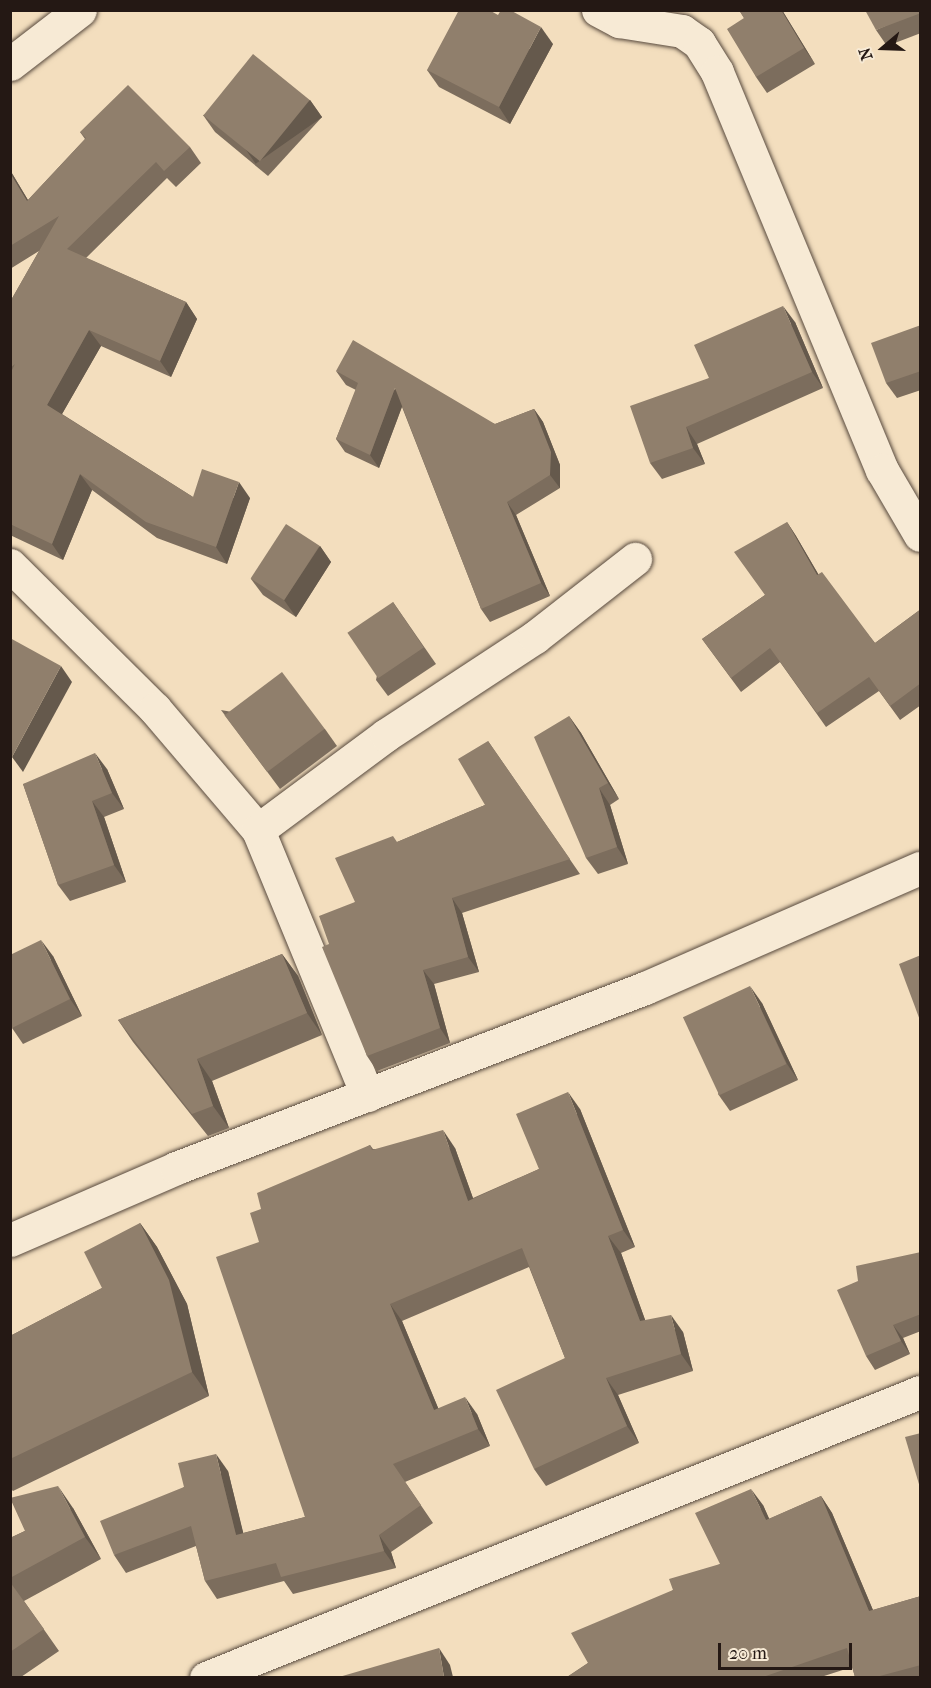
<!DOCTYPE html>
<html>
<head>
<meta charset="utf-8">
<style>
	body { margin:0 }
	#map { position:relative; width:931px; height:1688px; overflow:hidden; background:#f3debe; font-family:"IM FELL French Canon",serif }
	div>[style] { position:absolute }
	.roads { filter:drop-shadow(0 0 2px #584a3e) drop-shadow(0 0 2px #584a3e) }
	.street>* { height:33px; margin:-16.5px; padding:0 16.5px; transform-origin:16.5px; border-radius:16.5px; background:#f7ead5 }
	.wall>* { inset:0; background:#7c6d5d }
	.shaded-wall>* { inset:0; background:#65594c; transform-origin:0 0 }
	.building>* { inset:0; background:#907f6c; transform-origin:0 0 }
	span { translate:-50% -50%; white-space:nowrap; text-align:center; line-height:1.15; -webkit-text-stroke:4.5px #f7ead5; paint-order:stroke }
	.frame { position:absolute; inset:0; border:12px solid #241814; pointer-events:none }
	.north { position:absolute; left:853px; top:18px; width:60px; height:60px; -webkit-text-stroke:4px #f7ead5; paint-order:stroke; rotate:251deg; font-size:16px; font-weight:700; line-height:24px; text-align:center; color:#241814 }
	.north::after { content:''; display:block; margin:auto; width:21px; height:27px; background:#241814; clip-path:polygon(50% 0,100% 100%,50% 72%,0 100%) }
	.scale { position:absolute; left:718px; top:1643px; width:134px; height:27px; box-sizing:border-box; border:3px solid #241814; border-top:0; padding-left:8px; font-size:18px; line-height:21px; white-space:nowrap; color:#241814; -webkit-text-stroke:4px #f7ead5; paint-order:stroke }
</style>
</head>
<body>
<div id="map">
	<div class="roads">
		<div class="street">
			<div style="left:598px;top:10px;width:24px;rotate:28deg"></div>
			<div style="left:619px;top:21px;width:64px;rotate:9deg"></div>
			<div style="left:682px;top:31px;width:21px;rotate:35deg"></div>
			<div style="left:699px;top:43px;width:34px;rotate:58deg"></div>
			<div style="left:717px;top:72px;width:431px;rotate:67.5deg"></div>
			<div style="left:882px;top:470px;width:75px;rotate:59.7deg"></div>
			<div style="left:10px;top:64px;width:88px;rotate:-37.6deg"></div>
			<div style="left:10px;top:565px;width:204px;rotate:44.8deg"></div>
			<div style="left:155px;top:709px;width:159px;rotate:49.6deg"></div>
			<div style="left:258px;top:830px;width:287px;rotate:67.6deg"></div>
			<div style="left:258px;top:830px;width:159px;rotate:-36.6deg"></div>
			<div style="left:386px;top:735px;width:178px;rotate:-33.3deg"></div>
			<div style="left:535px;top:637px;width:127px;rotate:-38deg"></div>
			<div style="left:10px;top:1240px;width:181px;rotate:-23.4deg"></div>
			<div style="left:176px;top:1168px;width:502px;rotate:-21deg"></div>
			<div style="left:645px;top:988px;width:300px;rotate:-23.6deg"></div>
			<div style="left:206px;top:1678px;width:769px;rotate:-21.83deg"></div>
		</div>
	</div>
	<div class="wall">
		<div style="clip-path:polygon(739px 10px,782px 10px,815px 64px,767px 93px,756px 77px,744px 18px)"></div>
		<div style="clip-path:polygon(921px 10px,921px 33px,887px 46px,876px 30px)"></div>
		<div style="clip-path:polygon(553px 44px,510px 124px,439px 87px,427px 70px)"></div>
		<div style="clip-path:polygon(310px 100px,322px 117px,268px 176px,215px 132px,203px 115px)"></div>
		<div style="clip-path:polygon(80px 132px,190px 147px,201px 163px,176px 187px,167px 178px,86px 258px,186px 302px,197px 319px,171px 377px,101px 346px,62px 414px,193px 497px,250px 498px,227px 564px,157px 538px,92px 490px,63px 560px,10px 535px,10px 302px,39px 251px,10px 269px,10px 170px,28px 200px,85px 139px)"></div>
		<div style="clip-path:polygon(795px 322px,823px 388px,697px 444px,705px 464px,662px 479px,650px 463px,709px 378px)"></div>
		<div style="clip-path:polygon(921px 325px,921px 390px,897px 398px,886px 383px)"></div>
		<div style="clip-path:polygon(336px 371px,495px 424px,534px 409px,543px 422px,560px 465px,560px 488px,516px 515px,550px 596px,490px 622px,481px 609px,402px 407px,379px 468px,345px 452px,336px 439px,356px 390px,346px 385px)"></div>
		<div style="clip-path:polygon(787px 522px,796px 536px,818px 574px,875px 643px,921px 609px,921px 705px,900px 720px,879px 691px,826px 727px,780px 662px,741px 692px,702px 639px,765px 595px)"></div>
		<div style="clip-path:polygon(320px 546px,331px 562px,296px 617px,263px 595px,251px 579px)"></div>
		<div style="clip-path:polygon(393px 602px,436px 664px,388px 696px,376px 680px)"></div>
		<div style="clip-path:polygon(221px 710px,325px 729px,337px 746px,280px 789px)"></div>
		<div style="clip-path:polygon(569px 716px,581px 733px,619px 799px,610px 805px,628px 864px,598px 874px,586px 858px)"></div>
		<div style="clip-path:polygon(488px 741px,580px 874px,462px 913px,479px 972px,434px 984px,450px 1043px,377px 1071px,367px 1056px,329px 944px,355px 902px,397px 842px,485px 805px)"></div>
		<div style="clip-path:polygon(107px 769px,124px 809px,104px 817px,126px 882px,70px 901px,58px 885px,23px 784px)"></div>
		<div style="clip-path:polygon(282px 954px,298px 976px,322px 1035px,212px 1081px,229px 1128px,208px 1136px,133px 1042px,118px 1020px)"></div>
		<div style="clip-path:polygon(53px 956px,82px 1016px,23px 1044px,12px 1028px)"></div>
		<div style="clip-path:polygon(762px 1003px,798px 1080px,730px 1111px,718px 1094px)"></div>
		<div style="clip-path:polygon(580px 1109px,635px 1247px,621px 1253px,645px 1320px,683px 1332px,693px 1371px,618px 1395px,639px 1443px,546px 1486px,534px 1469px,565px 1358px,529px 1267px,402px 1321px,438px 1408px,477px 1414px,490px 1446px,405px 1482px,433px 1523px,391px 1552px,396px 1568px,293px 1594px,284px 1581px,217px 1599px,205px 1581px,196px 1546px,126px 1573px,114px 1555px,184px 1487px,228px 1471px,243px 1533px,305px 1517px,259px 1242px,261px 1209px,370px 1145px,373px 1149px,455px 1148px,473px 1198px,539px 1169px)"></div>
		<div style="clip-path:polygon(140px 1223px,157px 1247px,187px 1304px,209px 1396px,13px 1491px,10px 1488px,10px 1336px,102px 1288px)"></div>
		<div style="clip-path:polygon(921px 1252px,921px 1331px,903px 1338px,910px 1354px,875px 1370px,866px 1356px)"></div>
		<div style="clip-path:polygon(821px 1496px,832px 1513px,873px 1610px,921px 1596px,921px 1677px,855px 1677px,852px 1667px,821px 1677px,567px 1677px,588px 1663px,673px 1590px,720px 1564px,763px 1505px,769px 1519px)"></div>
		<div style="clip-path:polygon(73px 1508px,101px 1559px,24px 1601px,59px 1651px,21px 1677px,10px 1677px,10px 1538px)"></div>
	</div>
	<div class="shaded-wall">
		<div style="clip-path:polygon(781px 10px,782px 10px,815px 64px,804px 48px)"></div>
		<div style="clip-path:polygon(541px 27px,553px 44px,510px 124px,499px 107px)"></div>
		<div style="left:310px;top:100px;width:21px;height:81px;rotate:55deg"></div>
		<div style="clip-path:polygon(10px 170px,38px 217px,27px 201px,10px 173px)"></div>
		<div style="clip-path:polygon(186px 302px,197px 319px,171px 377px,160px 361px)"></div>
		<div style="clip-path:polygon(783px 306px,795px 322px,823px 388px,812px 372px)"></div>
		<div style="clip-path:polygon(89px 330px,101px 346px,58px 421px,47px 405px)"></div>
		<div style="clip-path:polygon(395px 388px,404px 401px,379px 468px,370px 455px)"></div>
		<div style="clip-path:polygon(534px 409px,543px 422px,560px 465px,560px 488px,550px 475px)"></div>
		<div style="clip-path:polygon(686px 427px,697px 444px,705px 464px,693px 448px)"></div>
		<div style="clip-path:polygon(80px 474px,92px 490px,63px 560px,52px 544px)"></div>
		<div style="clip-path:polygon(239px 482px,250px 498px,227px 564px,216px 547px)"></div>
		<div style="clip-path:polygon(507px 502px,516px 515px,550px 596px,541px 583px)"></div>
		<div style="clip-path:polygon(787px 522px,796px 536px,827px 589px,817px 575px)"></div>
		<div style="clip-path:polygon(320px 546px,331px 562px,296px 617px,284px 600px)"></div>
		<div style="clip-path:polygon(61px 666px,72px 682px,23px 772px,12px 757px)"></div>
		<div style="clip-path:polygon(569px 716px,581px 733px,619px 799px,608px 783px)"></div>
		<div style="clip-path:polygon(95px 753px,107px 769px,124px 809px,112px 793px)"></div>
		<div style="clip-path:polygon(599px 788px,610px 805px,628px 864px,617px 847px)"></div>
		<div style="clip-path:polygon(92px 801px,104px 817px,126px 882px,114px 865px)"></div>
		<div style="clip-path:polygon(452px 898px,462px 913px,479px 972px,468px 957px)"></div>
		<div style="clip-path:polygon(41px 940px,53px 956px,82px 1016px,70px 999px)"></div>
		<div style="clip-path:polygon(282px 954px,298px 976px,322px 1035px,307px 1013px)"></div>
		<div style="clip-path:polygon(423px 970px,434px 984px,450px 1043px,440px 1028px)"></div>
		<div style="clip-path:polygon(750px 986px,762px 1003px,798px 1080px,787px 1064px)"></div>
		<div style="clip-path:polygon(197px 1059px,212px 1081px,229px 1128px,213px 1106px)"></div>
		<div style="clip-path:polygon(568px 1092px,580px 1109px,635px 1247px,623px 1230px)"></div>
		<div style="clip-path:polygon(443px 1130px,455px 1148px,480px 1218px,468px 1201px)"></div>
		<div style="clip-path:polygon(140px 1223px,157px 1247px,187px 1304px,209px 1396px,192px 1372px)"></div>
		<div style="clip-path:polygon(608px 1236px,621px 1253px,652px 1339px,640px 1321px)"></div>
		<div style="clip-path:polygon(390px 1304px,402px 1321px,446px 1427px,434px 1410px)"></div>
		<div style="clip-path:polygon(671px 1315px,683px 1332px,693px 1371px,681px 1354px)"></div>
		<div style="clip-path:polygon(893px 1325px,903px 1338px,910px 1354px,901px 1341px)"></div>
		<div style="clip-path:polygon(606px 1378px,618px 1395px,639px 1443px,627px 1426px)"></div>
		<div style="clip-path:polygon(465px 1397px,477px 1414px,490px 1446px,478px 1429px)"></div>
		<div style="clip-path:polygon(216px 1454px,228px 1471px,248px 1552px,236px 1535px)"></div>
		<div style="clip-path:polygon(58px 1486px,73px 1508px,101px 1559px,85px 1537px)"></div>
		<div style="clip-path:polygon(751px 1489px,763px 1505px,777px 1536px,766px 1520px)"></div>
		<div style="clip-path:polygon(821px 1496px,832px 1513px,880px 1627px,869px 1611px)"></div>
		<div style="clip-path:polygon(379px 1535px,391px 1552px,396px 1568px,384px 1551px)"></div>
		<div style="clip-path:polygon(439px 1648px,450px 1665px,453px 1677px,444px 1677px)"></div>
	</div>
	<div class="building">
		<div style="clip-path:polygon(459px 10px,489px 10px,498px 15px,501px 10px,510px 10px,541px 27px,499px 107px,427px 70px)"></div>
		<div style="clip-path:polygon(739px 10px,781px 10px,804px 48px,756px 77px,727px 29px,744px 18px)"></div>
		<div style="clip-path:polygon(865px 10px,921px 10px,921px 13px,876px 30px)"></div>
		<div style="left:253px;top:54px;width:73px;height:79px;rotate:39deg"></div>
		<div style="clip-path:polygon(128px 85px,190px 147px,164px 171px,156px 162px,67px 249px,186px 302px,160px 361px,89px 330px,47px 405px,193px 497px,202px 469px,239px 482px,216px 547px,146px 522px,80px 474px,52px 544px,10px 524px,10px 374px,15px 364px,10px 368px,10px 302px,59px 216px,10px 246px,10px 173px,27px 201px,86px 138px,80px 132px)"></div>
		<div style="clip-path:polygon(783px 306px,812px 372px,686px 427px,693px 448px,650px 463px,630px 406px,709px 378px,694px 345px)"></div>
		<div style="clip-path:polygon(921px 325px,921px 371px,886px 383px,871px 343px)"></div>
		<div style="clip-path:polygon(353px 340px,495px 424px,534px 409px,551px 452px,550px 475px,507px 502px,541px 583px,481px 609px,395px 388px,370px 455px,336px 439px,358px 383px,336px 371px)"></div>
		<div style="clip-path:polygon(787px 522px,817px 575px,822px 572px,875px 643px,921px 609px,921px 683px,890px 706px,869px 677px,817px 713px,770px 648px,731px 678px,702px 639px,765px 595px,734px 552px)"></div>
		<div style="left:286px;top:524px;width:40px;height:65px;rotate:33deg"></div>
		<div style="left:393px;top:602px;width:55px;height:55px;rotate:56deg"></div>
		<div style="clip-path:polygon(10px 638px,61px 666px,12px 757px,10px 753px)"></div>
		<div style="left:282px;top:672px;width:71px;height:72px;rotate:53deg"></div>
		<div style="clip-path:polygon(569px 716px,608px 783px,599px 788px,617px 847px,586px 858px,534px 737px)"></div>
		<div style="clip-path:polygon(488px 741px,570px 859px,452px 898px,468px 957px,423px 970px,440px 1028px,367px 1056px,322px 947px,329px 944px,319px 916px,355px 902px,335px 858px,393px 836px,397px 842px,485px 805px,458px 759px)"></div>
		<div style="clip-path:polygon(95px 753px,112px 793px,92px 801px,114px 865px,58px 885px,23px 784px)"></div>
		<div style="clip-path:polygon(41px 940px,70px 999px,12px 1028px,10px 1026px,10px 955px)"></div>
		<div style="clip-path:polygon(282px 954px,307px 1013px,197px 1059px,213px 1106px,192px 1114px,118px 1020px)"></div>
		<div style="clip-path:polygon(921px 955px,921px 1023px,899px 964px)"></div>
		<div style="left:750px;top:986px;width:86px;height:74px;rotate:65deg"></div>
		<div style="clip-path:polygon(568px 1092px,623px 1230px,608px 1236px,640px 1321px,671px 1315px,681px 1354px,606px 1378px,627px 1426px,534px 1469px,496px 1390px,565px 1358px,522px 1248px,390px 1304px,434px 1410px,465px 1397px,478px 1429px,393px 1464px,421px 1505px,379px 1535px,384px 1551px,281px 1577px,276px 1563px,205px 1581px,191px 1526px,114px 1555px,100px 1521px,184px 1487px,178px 1463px,216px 1454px,236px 1535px,305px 1517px,216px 1257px,259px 1242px,250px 1213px,261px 1209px,257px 1193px,370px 1145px,372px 1150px,443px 1130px,468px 1201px,539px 1169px,516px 1114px)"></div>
		<div style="clip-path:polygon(140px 1223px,169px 1280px,192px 1372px,10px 1459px,10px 1336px,102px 1288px,84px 1252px)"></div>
		<div style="clip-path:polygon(921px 1252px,921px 1314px,893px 1325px,901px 1341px,866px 1356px,837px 1290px,858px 1281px,856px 1266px)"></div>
		<div style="clip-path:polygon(921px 1433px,921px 1491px,905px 1437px)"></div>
		<div style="clip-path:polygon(58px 1486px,85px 1537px,10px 1578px,10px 1538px,25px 1531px,10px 1498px)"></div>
		<div style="clip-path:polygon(751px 1489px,766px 1520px,821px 1496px,869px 1611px,921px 1596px,921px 1665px,876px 1677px,855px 1677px,847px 1648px,763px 1677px,567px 1677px,588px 1663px,571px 1633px,673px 1590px,669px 1579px,720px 1564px,695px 1513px)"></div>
		<div style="clip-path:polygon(10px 1582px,44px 1629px,10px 1652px)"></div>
		<div style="clip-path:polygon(439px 1648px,444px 1677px,339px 1677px)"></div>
	</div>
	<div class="frame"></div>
	<div class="north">N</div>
	<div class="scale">20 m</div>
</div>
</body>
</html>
